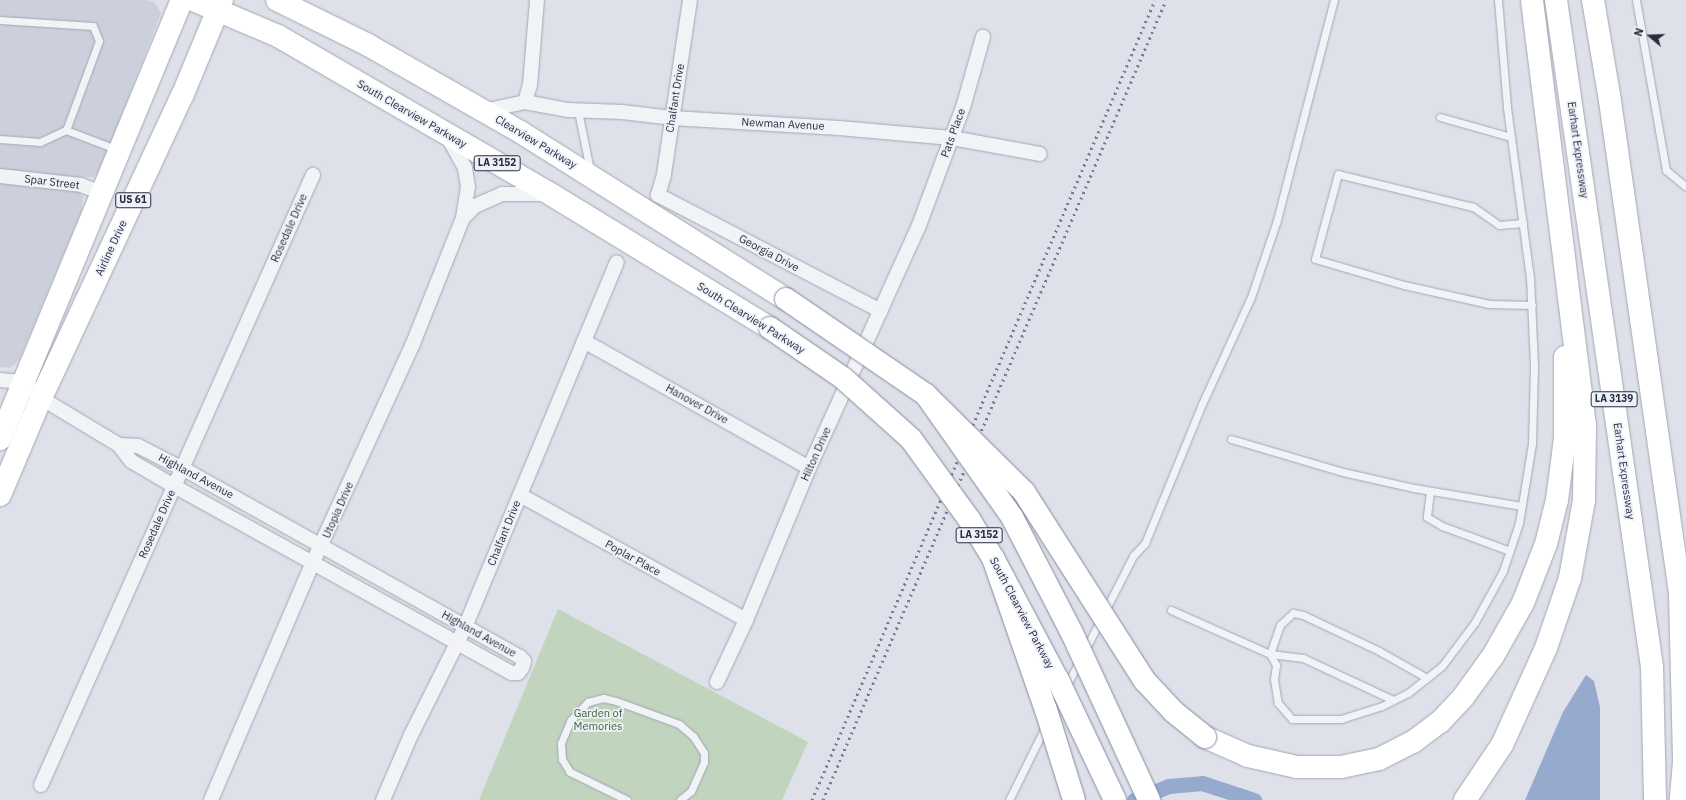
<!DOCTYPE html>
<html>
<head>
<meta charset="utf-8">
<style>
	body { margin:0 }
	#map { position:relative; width:1686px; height:800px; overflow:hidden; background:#dee1e9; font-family:"IBM Plex Sans",sans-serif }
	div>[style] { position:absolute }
	.built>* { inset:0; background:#ccd0dc }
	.green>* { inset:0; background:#c1d4be }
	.water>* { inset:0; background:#95aacd }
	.canal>* { height:15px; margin:-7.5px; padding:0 7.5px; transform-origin:7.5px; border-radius:7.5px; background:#95aacd }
	.roads { filter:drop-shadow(0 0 1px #a3a7b4) drop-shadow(0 0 1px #a3a7b4) }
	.service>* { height:7px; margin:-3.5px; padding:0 3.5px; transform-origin:3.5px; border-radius:3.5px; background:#f1f3f7 }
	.minor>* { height:14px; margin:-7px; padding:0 7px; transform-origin:7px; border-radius:7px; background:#f1f3f7 }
	.trunk>* { height:22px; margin:-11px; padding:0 11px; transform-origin:11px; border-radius:11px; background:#fff }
	.motorway>* { height:22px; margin:-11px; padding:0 11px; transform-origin:11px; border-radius:11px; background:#fff }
	.rail>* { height:3px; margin-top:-1.5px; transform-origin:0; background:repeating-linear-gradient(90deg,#767e94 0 2px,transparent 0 6px) }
	.bridges { filter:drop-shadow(0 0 1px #848ca1) drop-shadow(0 0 1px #848ca1) }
	.trunk-bridge>* { height:22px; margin:-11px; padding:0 11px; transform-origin:11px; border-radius:11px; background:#fff }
	.motorway-bridge>* { height:22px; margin:-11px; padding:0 11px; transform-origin:11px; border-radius:11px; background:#fff }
	span { translate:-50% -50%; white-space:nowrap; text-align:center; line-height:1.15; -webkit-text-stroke:3.5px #eef1f7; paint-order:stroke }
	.shield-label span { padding:1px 3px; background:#eef1f7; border:1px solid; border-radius:3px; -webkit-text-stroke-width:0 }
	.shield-label { font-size:10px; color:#262d42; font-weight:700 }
	.street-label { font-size:11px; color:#262d42 }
	.park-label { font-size:11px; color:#355f32 }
	.north { position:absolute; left:1630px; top:16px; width:40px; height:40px; -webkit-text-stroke:3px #eef1f7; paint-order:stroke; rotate:289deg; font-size:11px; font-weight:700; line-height:16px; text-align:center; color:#262d42 }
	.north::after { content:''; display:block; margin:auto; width:14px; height:18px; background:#262d42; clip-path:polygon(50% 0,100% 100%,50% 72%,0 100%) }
</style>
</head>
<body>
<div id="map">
	<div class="built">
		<div style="clip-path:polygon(0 0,145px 0,154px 2px,161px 13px,99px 174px,93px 177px,77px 177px,0 169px)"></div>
		<div style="clip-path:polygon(0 182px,74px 189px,83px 196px,82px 210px,19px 360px,10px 368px,0 367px)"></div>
	</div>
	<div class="green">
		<div style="clip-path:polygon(558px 609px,808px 742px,782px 800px,479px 800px)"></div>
	</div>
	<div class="water">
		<div style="clip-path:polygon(1586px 675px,1594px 681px,1600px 707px,1600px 800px,1525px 800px,1563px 712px)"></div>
	</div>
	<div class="canal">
		<div style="left:1134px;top:800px;width:38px;rotate:-22deg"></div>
		<div style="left:1169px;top:786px;width:33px;rotate:-5deg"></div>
		<div style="left:1202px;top:783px;width:55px;rotate:18.1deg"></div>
	</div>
	<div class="roads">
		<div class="service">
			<div style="left:1636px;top:0;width:173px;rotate:80deg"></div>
			<div style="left:1666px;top:170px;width:26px;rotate:40deg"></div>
			<div style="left:0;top:20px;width:93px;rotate:3.7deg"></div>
			<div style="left:93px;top:26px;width:16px;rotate:68deg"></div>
			<div style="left:99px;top:41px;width:95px;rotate:110.3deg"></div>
			<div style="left:66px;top:130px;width:56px;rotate:21deg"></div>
			<div style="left:578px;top:111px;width:60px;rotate:78.5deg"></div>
			<div style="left:1440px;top:117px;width:74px;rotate:15.7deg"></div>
			<div style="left:0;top:139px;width:40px;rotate:4.3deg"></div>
			<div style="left:40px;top:142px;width:29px;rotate:-25deg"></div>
			<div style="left:1523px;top:223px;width:24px;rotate:175deg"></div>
			<div style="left:1499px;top:225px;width:32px;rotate:-145deg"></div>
			<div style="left:1473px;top:207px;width:139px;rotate:-166.3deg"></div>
			<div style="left:1338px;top:174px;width:88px;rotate:105.1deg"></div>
			<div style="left:1315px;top:259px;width:93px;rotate:16.3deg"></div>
			<div style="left:1404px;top:285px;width:87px;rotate:12.6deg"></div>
			<div style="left:1489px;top:304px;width:43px;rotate:1.3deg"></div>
			<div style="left:1231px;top:439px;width:117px;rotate:16.4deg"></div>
			<div style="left:1343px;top:472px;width:73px;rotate:12.7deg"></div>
			<div style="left:1414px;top:488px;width:109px;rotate:9.5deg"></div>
			<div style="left:1430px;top:491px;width:26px;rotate:97deg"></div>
			<div style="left:1427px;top:517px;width:17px;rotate:31deg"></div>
			<div style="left:1442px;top:526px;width:72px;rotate:20.2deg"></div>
			<div style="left:1171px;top:610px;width:108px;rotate:24deg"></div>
			<div style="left:1270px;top:654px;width:13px;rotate:61deg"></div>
			<div style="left:1276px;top:665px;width:14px;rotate:98deg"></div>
			<div style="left:1274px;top:679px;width:24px;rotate:81deg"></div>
			<div style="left:1278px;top:703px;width:21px;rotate:49deg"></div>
			<div style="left:1292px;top:719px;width:49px"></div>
			<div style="left:1341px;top:719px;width:43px;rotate:-17.6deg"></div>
			<div style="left:1382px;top:706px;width:29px;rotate:-27deg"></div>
			<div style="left:1408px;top:693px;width:43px;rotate:-38.5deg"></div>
			<div style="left:1442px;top:666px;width:55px;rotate:-53.1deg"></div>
			<div style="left:1475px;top:622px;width:58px;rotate:-61.2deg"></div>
			<div style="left:1503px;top:571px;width:51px;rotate:-71.6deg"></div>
			<div style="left:1519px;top:523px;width:80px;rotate:-80.7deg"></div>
			<div style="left:1532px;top:444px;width:79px;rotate:-88.5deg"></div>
			<div style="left:1534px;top:365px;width:87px;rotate:-92.6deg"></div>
			<div style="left:1530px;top:278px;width:173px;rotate:-97.7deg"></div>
			<div style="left:1507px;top:107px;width:107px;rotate:-94.8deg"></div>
			<div style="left:1085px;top:650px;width:106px;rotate:-62.9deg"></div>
			<div style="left:1133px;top:556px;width:18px;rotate:-47deg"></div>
			<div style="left:1145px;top:543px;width:150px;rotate:-67.7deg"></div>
			<div style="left:1202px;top:404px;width:118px;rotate:-65.4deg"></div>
			<div style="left:1251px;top:297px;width:81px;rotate:-71.3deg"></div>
			<div style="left:1277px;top:220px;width:227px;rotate:-75.5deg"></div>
			<div style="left:1066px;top:687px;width:31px;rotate:-63deg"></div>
			<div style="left:1393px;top:700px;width:99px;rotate:-155deg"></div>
			<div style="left:1303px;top:658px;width:33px;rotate:-173deg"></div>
			<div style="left:1270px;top:654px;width:31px;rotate:-71deg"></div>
			<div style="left:1280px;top:625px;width:18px;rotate:-43deg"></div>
			<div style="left:1293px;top:613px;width:10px;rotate:11deg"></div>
			<div style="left:1303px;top:615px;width:84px;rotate:25.3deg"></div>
			<div style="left:1379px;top:651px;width:55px;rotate:29.4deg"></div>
			<div style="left:627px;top:800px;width:64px;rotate:-153.8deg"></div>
			<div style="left:570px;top:772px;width:15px;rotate:-122deg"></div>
			<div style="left:562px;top:759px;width:16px;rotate:-94deg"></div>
			<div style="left:561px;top:743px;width:25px;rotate:-67deg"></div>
			<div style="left:571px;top:720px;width:25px;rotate:-47deg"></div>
			<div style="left:588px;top:702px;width:16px;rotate:-15deg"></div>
			<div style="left:603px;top:698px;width:13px;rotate:13deg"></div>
			<div style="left:616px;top:701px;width:67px;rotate:20.1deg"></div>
			<div style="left:679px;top:724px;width:18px;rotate:41deg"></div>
			<div style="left:693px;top:736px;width:20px;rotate:57deg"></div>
			<div style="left:704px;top:753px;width:9px;rotate:90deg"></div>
			<div style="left:704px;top:762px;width:32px;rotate:114deg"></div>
			<div style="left:691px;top:791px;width:14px;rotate:141deg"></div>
			<div style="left:1009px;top:800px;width:81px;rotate:-63.7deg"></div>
		</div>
		<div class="minor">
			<div style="left:690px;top:0;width:177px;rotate:98.5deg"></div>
			<div style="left:664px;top:175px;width:21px;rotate:107deg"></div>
			<div style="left:658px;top:195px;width:251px;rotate:27.5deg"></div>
			<div style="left:525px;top:102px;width:44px;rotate:10.5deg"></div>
			<div style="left:568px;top:110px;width:54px;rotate:2.1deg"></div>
			<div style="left:622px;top:112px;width:50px;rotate:6.8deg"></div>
			<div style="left:672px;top:118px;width:167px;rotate:3.4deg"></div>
			<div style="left:839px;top:128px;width:113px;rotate:5.1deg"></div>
			<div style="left:952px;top:138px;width:89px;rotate:10.3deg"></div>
			<div style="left:484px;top:111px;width:42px;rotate:-12.4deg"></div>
			<div style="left:525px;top:102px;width:18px;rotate:-74deg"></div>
			<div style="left:530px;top:85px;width:85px;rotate:-85.3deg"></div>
			<div style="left:0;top:176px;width:81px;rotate:6.3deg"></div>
			<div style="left:81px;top:185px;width:25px;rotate:21deg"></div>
			<div style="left:463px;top:218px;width:17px;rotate:-45deg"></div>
			<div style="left:475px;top:206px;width:30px;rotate:-24deg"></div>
			<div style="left:502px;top:194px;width:41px"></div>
			<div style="left:584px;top:341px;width:258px;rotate:29.4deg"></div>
			<div style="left:0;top:380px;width:25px;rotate:5deg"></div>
			<div style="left:25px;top:382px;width:23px;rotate:45deg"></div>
			<div style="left:41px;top:398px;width:91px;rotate:31.1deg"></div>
			<div style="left:119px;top:445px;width:20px;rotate:53deg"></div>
			<div style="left:131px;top:461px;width:50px;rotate:30.2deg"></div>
			<div style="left:174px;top:486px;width:386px;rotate:29deg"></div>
			<div style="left:512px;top:673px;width:6px"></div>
			<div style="left:518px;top:673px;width:6px;rotate:-51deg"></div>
			<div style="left:522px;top:668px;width:7px;rotate:-74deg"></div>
			<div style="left:524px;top:661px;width:6px;rotate:-135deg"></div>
			<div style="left:520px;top:657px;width:386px;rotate:-150.8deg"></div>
			<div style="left:183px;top:469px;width:51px;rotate:-152.9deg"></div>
			<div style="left:138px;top:446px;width:19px;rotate:-177deg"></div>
			<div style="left:520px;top:495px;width:258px;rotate:28.9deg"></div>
			<div style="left:717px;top:682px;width:68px;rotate:-64.9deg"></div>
			<div style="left:746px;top:620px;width:165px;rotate:-67.5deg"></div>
			<div style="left:809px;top:468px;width:264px;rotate:-65.6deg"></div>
			<div style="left:918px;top:228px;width:132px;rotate:-69.6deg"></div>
			<div style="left:964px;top:104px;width:70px;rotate:-74.2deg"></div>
			<div style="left:41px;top:785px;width:668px;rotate:-65.97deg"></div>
			<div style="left:211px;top:800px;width:259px;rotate:-66.8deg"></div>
			<div style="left:313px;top:562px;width:238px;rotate:-65.4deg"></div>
			<div style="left:412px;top:346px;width:138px;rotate:-68.3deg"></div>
			<div style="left:463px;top:218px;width:31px;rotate:-81deg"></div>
			<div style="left:468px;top:187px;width:19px;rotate:-99deg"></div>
			<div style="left:465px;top:168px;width:37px;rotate:-119deg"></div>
			<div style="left:383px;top:800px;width:71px;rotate:-66.7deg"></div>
			<div style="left:411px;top:735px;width:121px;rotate:-63.4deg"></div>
			<div style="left:465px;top:627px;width:395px;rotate:-67.4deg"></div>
		</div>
		<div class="trunk">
			<div style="left:193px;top:0;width:92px;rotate:23deg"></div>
			<div style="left:278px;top:36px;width:317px;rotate:30.1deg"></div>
			<div style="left:552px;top:195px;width:255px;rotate:31.4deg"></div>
			<div style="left:277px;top:0;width:102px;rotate:26.3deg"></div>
			<div style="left:368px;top:45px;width:177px;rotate:29.7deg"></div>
			<div style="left:522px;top:133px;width:312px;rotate:32.2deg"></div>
			<div style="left:0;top:439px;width:475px;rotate:-67.5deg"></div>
			<div style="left:0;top:495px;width:105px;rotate:-67.1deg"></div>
			<div style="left:41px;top:398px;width:336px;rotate:-65deg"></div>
			<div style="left:183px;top:94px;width:102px;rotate:-67.5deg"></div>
		</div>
		<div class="motorway">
			<div style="left:1556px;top:0;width:674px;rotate:81.81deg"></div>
			<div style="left:1652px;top:667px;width:133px;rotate:88.7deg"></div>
			<div style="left:1593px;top:0;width:102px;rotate:80.4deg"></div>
			<div style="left:1610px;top:101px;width:499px;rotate:81.9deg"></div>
			<div style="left:1680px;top:595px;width:167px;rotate:88.6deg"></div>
			<div style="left:1684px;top:762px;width:38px;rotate:95deg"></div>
			<div style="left:1205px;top:737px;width:47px;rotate:23.8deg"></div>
			<div style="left:1248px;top:756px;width:50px;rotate:12.7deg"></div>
			<div style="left:1297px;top:767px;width:44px"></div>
			<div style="left:1341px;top:767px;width:39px;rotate:-12deg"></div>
			<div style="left:1379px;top:759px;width:38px;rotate:-27deg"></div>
			<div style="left:1413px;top:742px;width:34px;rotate:-37deg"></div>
			<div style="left:1440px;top:722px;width:35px;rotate:-47deg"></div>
			<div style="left:1464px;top:696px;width:49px;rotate:-54.1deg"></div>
			<div style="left:1493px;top:656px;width:61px;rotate:-60.5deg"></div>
			<div style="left:1523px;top:603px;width:63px;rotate:-68.7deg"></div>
			<div style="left:1546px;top:544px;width:45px;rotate:-76deg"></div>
			<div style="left:1557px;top:500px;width:63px;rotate:-82.6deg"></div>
			<div style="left:1565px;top:438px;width:81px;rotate:-90deg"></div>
			<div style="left:1465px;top:800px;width:66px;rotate:-56.1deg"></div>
			<div style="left:1502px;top:745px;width:107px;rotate:-65.6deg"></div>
			<div style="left:1546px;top:648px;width:74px;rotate:-71.1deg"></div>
			<div style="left:1570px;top:578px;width:79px;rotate:-79.8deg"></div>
			<div style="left:1584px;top:500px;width:74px;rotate:-89.2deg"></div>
			<div style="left:1585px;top:426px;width:429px;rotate:-97.1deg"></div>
		</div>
	</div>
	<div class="rail">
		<div style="left:812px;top:800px;width:870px;rotate:-66.79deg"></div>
		<div style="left:823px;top:800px;width:870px;rotate:-66.79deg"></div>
	</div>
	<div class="bridges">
		<div class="trunk-bridge">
			<div style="left:786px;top:299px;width:170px;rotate:34.4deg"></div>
			<div style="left:926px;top:395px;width:149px;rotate:54.8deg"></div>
			<div style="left:1012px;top:517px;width:131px;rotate:62.7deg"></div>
			<div style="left:1072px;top:633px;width:184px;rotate:65.2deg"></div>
			<div style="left:770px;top:328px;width:88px;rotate:34.4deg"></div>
			<div style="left:843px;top:378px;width:91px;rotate:41.9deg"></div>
			<div style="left:911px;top:439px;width:99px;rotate:54.1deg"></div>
			<div style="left:969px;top:519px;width:46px;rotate:58.4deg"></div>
			<div style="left:993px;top:558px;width:138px;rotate:62deg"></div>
			<div style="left:1058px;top:680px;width:133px;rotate:64.6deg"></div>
		</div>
		<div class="motorway-bridge">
			<div style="left:926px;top:395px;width:138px;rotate:44.7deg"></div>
			<div style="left:1024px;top:492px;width:224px;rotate:57.4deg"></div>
			<div style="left:1145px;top:681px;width:42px;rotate:46.9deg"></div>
			<div style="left:1174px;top:712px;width:40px;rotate:39deg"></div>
			<div style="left:993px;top:558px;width:161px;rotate:70.8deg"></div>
			<div style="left:1046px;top:710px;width:94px;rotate:72.7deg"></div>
		</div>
	</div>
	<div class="shield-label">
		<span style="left:497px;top:163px">LA 3152</span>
		<span style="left:133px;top:200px">US 61</span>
		<span style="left:1614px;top:399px">LA 3139</span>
		<span style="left:979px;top:535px">LA 3152</span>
	</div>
	<div class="street-label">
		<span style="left:675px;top:98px;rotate:-81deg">Chalfant Drive</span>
		<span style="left:412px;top:114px;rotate:30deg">South Clearview Parkway</span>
		<span style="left:783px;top:124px;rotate:3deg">Newman Avenue</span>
		<span style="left:953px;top:133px;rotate:-70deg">Pats Place</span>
		<span style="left:536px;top:142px;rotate:31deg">Clearview Parkway</span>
		<span style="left:1578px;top:150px;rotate:82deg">Earhart Expressway</span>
		<span style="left:52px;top:182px;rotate:7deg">Spar Street</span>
		<span style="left:289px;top:228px;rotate:-66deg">Rosedale Drive</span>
		<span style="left:111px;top:248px;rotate:-65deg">Airline Drive</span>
		<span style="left:769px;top:253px;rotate:28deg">Georgia Drive</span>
		<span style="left:751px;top:318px;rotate:32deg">South Clearview Parkway</span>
		<span style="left:697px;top:404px;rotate:29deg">Hanover Drive</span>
		<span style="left:816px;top:454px;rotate:-66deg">Hilton Drive</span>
		<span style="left:1624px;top:471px;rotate:82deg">Earhart Expressway</span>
		<span style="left:196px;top:476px;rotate:28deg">Highland Avenue</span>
		<span style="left:338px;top:510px;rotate:-66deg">Utopia Drive</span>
		<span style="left:157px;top:524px;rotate:-66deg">Rosedale Drive</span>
		<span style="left:504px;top:533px;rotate:-68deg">Chalfant Drive</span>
		<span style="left:633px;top:558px;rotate:29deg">Poplar Place</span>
		<span style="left:1022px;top:613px;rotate:62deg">South Clearview Parkway</span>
		<span style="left:479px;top:634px;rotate:29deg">Highland Avenue</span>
	</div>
	<div class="park-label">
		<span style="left:598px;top:720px">Garden of<br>Memories</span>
	</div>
	<div class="north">N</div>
</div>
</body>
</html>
